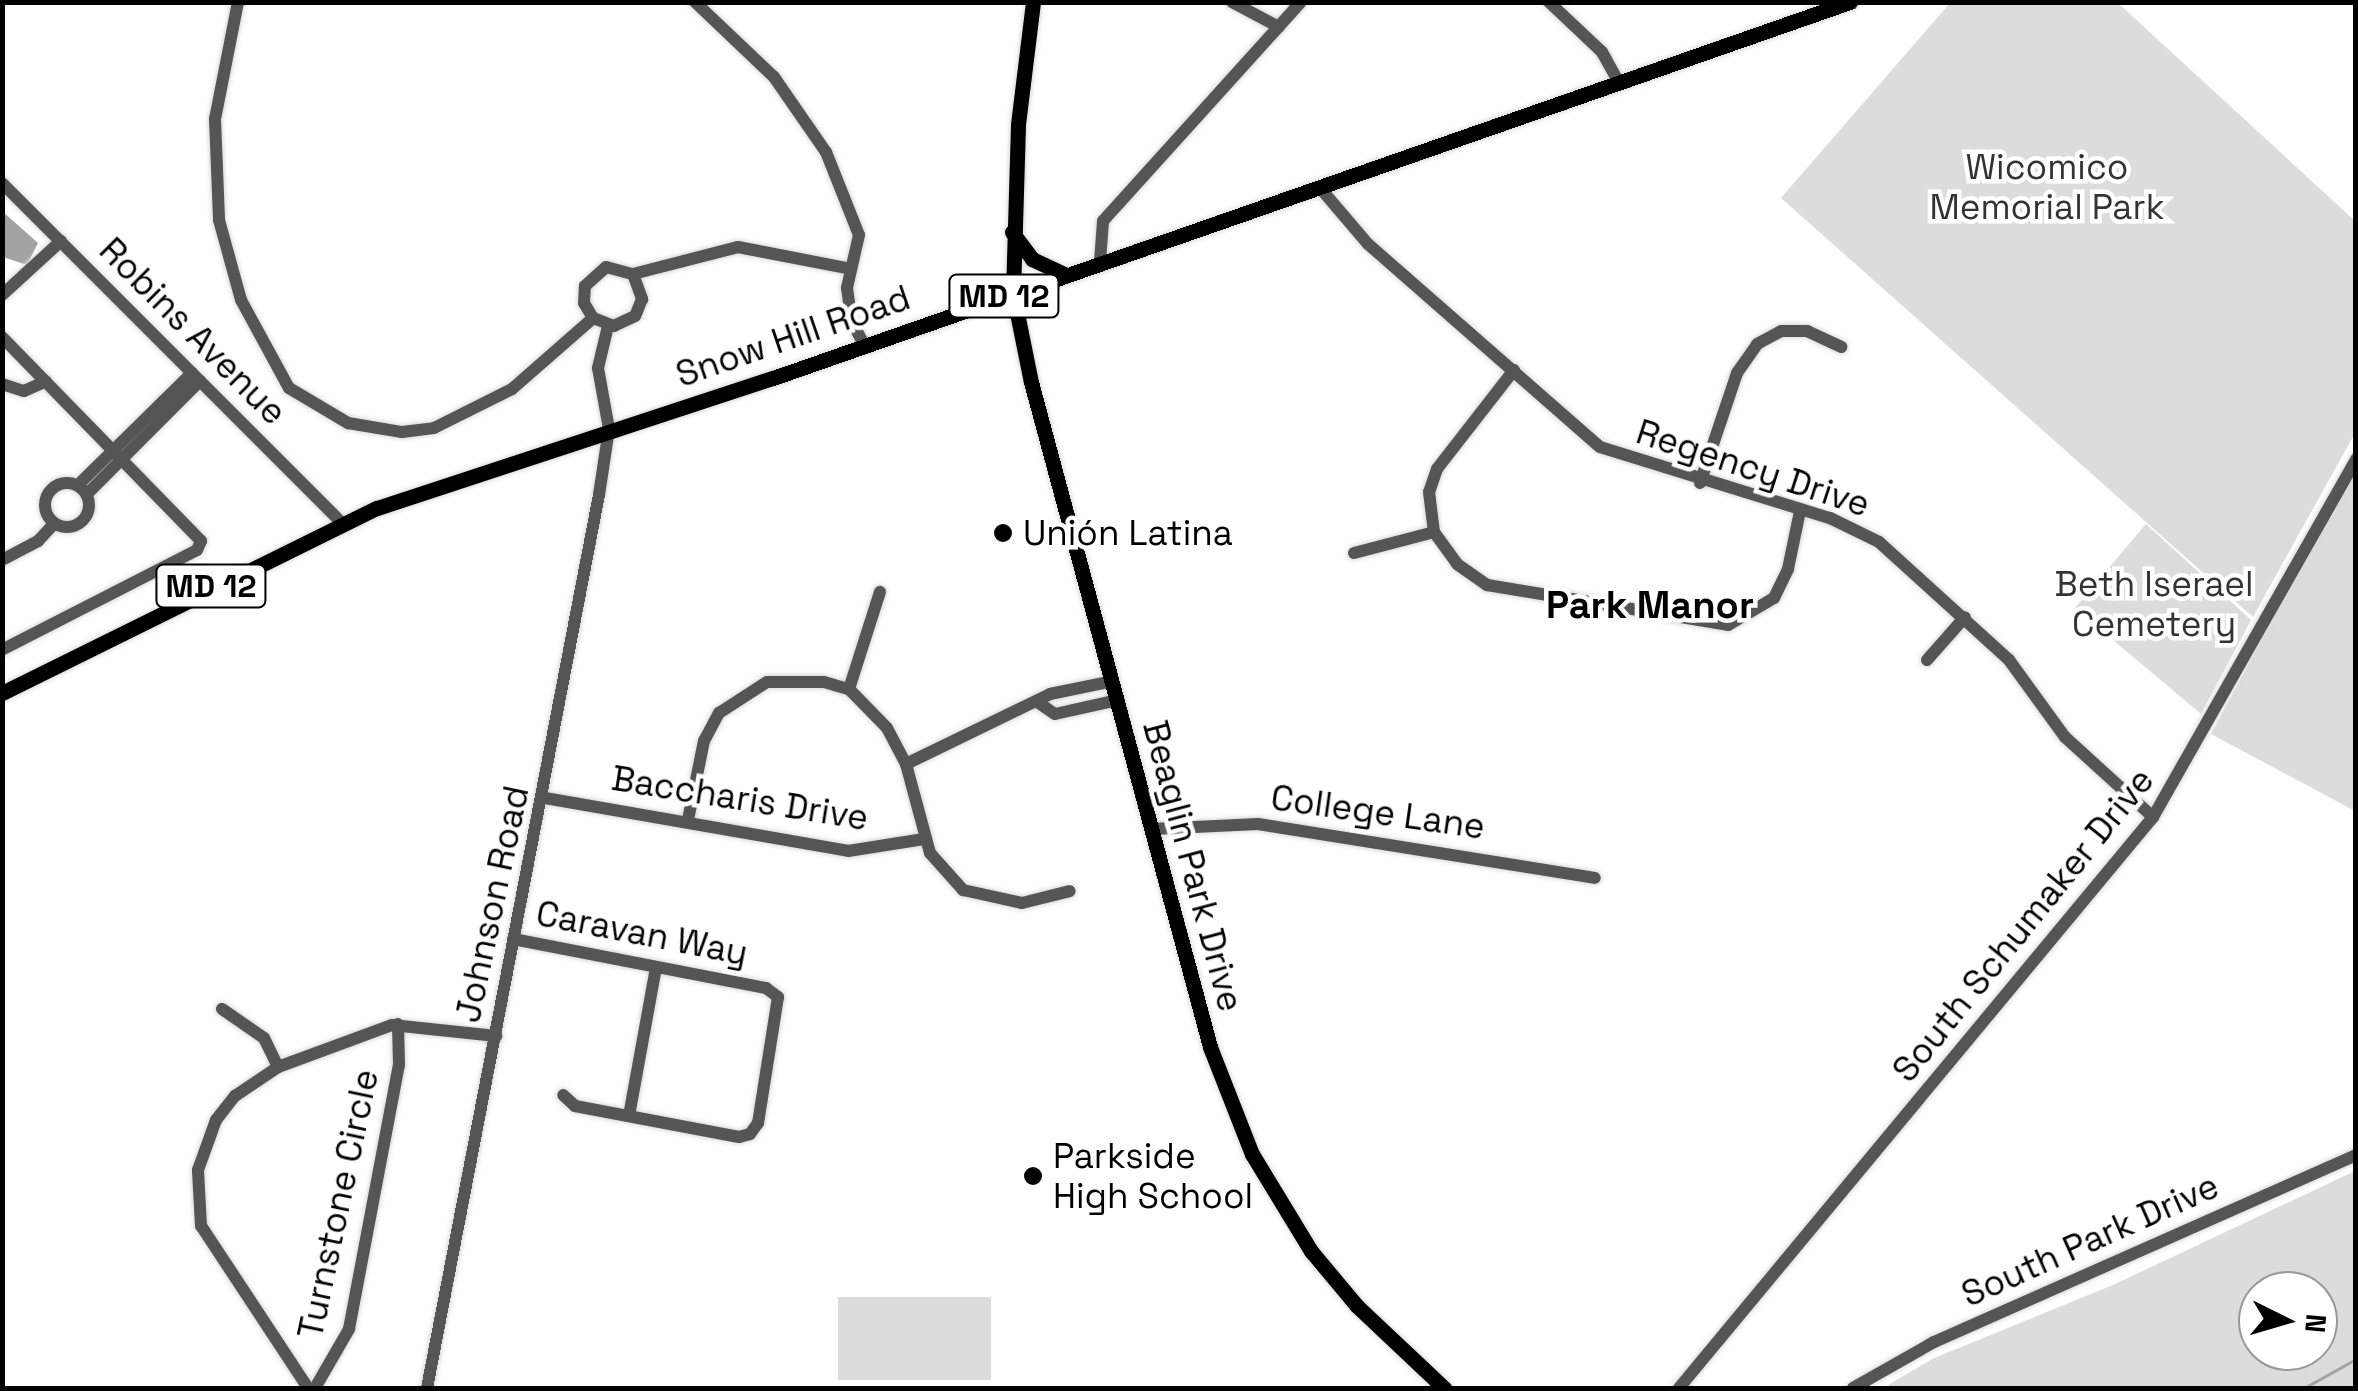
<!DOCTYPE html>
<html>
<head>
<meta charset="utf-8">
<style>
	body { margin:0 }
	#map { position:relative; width:2358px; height:1391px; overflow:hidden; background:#fff; font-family:"Space Grotesk",sans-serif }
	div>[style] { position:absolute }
	.green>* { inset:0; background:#dcdcdc; transform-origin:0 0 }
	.water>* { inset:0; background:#a3a3a3 }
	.stream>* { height:2.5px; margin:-1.25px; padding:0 1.25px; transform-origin:1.25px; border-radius:1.25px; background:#a3a3a3 }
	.roads { filter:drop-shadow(0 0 2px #dbdbdb) drop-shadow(0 0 2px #dbdbdb) }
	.minor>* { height:12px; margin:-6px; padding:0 6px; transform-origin:6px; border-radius:6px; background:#555 }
	.minor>.ring { margin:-6px; padding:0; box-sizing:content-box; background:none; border:12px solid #555; border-radius:50% }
	.major>* { height:15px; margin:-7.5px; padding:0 7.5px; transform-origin:7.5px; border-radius:7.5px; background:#000 }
	.dots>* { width:28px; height:28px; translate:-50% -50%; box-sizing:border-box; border:5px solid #fff; border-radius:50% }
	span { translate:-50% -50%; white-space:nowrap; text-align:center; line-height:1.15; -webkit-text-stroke:9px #fff; paint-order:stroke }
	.shield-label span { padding:2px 8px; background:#fff; border:2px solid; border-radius:8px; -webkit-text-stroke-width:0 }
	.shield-label { font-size:32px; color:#000; font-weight:700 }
	.park-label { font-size:35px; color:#333 }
	.street-label { font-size:35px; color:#000 }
	.poi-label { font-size:35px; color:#000 }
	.left { translate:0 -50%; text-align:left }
	.neighbourhood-label { font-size:38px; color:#000; font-weight:700 }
	.frame { position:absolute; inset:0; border:5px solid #000; pointer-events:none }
	.north { position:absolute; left:2238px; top:1271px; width:100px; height:100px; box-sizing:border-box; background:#fff; border:2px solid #999; border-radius:50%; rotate:95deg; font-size:28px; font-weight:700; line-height:40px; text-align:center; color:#000 }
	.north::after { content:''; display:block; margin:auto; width:35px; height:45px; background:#000; clip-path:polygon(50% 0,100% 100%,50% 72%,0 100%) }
</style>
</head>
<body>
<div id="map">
	<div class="green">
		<div style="clip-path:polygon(1950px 3px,2118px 3px,2355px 221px,2355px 433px,2253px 617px,1781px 198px)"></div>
		<div style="clip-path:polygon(2355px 465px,2355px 811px,2211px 734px)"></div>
		<div style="clip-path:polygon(2146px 524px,2251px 620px,2201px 714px,2075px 608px)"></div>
		<div style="clip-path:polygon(evenodd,2355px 1171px,2355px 1388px,1883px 1388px,1932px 1359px,2113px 1285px,2355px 1171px,2258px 1291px,2318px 1291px,2318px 1351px,2258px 1351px,2258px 1291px)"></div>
		<div style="left:838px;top:1297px;width:153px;height:83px"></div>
	</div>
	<div class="water">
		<div style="clip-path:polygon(2px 211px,38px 243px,27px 265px,3px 257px)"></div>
	</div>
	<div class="stream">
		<div style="left:2304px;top:1388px;width:60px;rotate:-29.1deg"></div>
	</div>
	<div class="roads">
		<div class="minor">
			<div style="left:238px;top:2px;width:119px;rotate:101.1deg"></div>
			<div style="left:215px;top:119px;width:101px;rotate:87.7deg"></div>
			<div style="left:219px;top:220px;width:83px;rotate:74.6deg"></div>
			<div style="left:241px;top:300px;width:100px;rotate:61.4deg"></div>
			<div style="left:289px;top:388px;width:69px;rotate:30.7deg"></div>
			<div style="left:348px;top:423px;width:55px;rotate:9.5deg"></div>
			<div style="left:402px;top:432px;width:32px;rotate:-7deg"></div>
			<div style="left:434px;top:428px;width:87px;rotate:-26.6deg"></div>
			<div style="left:512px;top:389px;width:108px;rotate:-41.2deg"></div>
			<div style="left:695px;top:2px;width:109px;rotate:43.5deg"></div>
			<div style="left:774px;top:77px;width:91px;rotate:55.3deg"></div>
			<div style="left:826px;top:152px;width:89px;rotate:68.3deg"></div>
			<div style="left:859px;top:235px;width:54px;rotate:102.8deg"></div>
			<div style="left:847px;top:288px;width:34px;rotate:82deg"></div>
			<div style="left:852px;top:322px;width:24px;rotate:62deg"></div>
			<div style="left:1232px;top:2px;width:53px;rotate:28deg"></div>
			<div style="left:1549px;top:2px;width:73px;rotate:43.3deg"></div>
			<div style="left:1602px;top:52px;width:35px;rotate:61deg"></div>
			<div style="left:2px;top:183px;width:479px;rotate:45deg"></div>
			<div style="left:1321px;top:189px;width:72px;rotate:49.5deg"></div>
			<div style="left:1368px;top:244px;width:308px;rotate:41.2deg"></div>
			<div style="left:1600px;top:447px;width:241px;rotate:17.2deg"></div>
			<div style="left:1830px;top:518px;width:55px;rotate:26.1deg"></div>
			<div style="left:1879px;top:542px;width:176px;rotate:42.2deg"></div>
			<div style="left:2009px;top:660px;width:95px;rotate:54deg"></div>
			<div style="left:2065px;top:737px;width:119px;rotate:42.3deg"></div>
			<div style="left:1100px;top:262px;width:41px;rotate:-85.8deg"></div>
			<div style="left:1103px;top:221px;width:295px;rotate:-47.9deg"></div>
			<div style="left:633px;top:274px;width:27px;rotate:70deg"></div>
			<div style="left:642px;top:299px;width:18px;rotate:112deg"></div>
			<div style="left:635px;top:316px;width:23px;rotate:155deg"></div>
			<div style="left:614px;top:326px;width:22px;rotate:-159deg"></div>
			<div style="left:593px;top:318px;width:17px;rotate:-121deg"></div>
			<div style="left:584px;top:303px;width:17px;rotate:-87deg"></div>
			<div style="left:585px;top:286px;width:28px;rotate:-42deg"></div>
			<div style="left:606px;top:267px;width:28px;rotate:15deg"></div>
			<div style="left:633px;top:274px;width:108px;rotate:-14.4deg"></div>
			<div style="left:738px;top:247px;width:115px;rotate:11deg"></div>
			<div style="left:2px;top:295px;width:80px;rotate:-42.5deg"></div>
			<div style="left:2px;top:337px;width:285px;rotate:45.7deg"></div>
			<div style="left:201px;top:541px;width:10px;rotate:114deg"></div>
			<div style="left:197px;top:550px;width:219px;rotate:152.9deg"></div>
			<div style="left:1514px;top:370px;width:125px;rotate:127.9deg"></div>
			<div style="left:1437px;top:469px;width:24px;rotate:109deg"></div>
			<div style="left:1429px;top:492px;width:40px;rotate:82.9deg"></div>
			<div style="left:1434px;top:532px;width:39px;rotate:54deg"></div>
			<div style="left:1457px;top:564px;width:37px;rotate:35deg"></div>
			<div style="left:1487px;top:585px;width:244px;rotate:9.4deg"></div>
			<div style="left:1728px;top:625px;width:53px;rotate:-30.4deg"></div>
			<div style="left:1774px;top:598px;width:32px;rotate:-64deg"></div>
			<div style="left:1788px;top:569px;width:59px;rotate:-78.3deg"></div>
			<div style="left:2px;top:384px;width:23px;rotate:18deg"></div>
			<div style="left:24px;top:391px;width:24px;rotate:-24deg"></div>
			<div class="ring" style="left:45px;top:483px;width:32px;height:32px"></div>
			<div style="left:1700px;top:483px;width:116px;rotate:-71.4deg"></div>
			<div style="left:1737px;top:373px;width:35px;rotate:-55deg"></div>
			<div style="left:1757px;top:344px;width:27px;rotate:-28deg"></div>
			<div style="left:1781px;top:331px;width:26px"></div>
			<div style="left:1807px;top:331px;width:38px;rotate:25deg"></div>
			<div style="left:78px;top:485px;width:160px;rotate:-44.5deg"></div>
			<div style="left:87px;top:494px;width:160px;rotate:-45deg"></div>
			<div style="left:1354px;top:553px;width:83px;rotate:-14.7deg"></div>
			<div style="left:2px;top:560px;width:41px;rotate:-27.8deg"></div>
			<div style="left:38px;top:541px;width:23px;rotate:-47deg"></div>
			<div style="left:1927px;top:660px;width:57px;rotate:-48.5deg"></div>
			<div style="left:849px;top:689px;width:102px;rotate:-72.3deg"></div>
			<div style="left:1039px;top:703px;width:19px;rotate:35deg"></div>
			<div style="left:1055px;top:714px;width:65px;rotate:-12.5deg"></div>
			<div style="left:906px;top:764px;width:160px;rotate:-25.9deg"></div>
			<div style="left:1050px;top:694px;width:64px;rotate:-11.7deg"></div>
			<div style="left:545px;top:798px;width:308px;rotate:9.9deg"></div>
			<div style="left:848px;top:851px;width:77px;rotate:-9deg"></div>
			<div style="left:688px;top:820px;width:81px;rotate:-78.6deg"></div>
			<div style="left:704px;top:741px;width:32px;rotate:-62deg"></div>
			<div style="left:719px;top:713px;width:57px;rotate:-32.9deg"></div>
			<div style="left:767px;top:682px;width:57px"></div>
			<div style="left:824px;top:682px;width:26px;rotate:16deg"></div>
			<div style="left:849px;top:689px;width:54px;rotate:45.7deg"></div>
			<div style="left:887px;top:728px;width:41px;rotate:62.2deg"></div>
			<div style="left:906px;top:764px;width:92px;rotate:74.9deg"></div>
			<div style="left:930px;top:853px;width:50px;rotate:48.3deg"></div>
			<div style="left:963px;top:890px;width:60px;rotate:12.4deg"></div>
			<div style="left:1022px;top:903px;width:49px;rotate:-14deg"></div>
			<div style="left:1152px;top:829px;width:106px;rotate:-2.7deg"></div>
			<div style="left:1258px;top:824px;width:341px;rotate:9.1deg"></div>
			<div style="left:513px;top:939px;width:258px;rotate:11deg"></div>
			<div style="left:766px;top:988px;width:15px;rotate:37deg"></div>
			<div style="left:778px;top:997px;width:128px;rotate:99deg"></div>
			<div style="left:758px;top:1123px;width:14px;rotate:126deg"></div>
			<div style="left:750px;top:1134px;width:11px;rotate:165deg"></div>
			<div style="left:739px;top:1137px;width:167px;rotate:-169.3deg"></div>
			<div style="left:575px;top:1106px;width:16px;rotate:-137deg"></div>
			<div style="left:222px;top:1009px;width:51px;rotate:34.6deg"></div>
			<div style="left:264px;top:1038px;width:32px;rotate:64deg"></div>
			<div style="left:629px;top:1116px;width:150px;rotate:-79.7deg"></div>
			<div style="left:308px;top:1388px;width:194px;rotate:-123.4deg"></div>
			<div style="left:201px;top:1226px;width:56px;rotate:-93.1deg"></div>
			<div style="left:198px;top:1170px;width:53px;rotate:-70.2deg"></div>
			<div style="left:216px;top:1120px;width:31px;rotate:-52deg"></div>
			<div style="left:235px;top:1096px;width:52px;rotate:-34deg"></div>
			<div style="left:278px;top:1067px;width:121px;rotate:-20.2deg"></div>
			<div style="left:392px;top:1025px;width:105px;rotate:6deg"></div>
			<div style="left:315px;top:1388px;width:68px;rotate:-60deg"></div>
			<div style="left:349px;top:1329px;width:269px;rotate:-79.3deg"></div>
			<div style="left:399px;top:1065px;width:41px;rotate:-91.4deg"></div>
			<div style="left:427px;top:1388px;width:909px;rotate:-79.1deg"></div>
			<div style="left:599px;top:495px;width:67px;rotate:-81.4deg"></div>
			<div style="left:609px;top:429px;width:62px;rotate:-100.2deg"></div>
			<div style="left:598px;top:368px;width:43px;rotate:-76.6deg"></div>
			<div style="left:1679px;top:1388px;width:742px;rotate:-50.3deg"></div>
			<div style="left:2153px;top:817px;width:412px;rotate:-60.4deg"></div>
			<div style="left:1853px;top:1388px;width:93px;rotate:-29.6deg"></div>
			<div style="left:1934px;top:1342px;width:462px;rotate:-23.9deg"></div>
		</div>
		<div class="major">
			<div style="left:1033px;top:2px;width:124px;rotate:97deg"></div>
			<div style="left:1018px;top:125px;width:168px;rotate:91.7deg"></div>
			<div style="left:1013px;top:293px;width:91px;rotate:78.6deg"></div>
			<div style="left:1031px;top:382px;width:689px;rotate:74.93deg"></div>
			<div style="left:1210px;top:1047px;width:115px;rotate:68.6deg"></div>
			<div style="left:1252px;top:1154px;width:114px;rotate:58.7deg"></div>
			<div style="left:1311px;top:1251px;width:72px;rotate:50.1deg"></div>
			<div style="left:1357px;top:1306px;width:120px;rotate:43.3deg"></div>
			<div style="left:1012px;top:232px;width:34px;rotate:53deg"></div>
			<div style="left:1032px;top:259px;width:38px;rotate:25deg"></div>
			<div style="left:2px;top:693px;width:418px;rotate:-26.3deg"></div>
			<div style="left:377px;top:508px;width:417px;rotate:-18.2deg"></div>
			<div style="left:773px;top:378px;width:1141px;rotate:-19.25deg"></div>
		</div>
	</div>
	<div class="dots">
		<div style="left:1003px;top:533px;background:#000"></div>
		<div style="left:1033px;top:1176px;background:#000"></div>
	</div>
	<div class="shield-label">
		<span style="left:1004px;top:296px">MD 12</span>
		<span style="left:211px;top:586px">MD 12</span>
	</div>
	<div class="park-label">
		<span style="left:2047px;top:187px">Wicomico<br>Memorial Park</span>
		<span style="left:2154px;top:604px">Beth Iserael<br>Cemetery</span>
	</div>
	<div class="street-label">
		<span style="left:193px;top:331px;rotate:45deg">Robins Avenue</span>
		<span style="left:793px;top:336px;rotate:-19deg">Snow Hill Road</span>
		<span style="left:1753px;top:468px;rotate:18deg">Regency Drive</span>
		<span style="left:740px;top:798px;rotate:9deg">Baccharis Drive</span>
		<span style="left:1378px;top:812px;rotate:8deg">College Lane</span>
		<span style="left:1193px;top:866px;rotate:75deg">Beaglin Park Drive</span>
		<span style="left:492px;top:904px;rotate:-78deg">Johnson Road</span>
		<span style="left:2023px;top:925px;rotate:-51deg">South Schumaker Drive</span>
		<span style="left:642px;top:933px;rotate:11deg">Caravan Way</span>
		<span style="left:338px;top:1204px;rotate:-78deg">Turnstone Circle</span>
		<span style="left:2090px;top:1240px;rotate:-24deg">South Park Drive</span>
	</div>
	<div class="poi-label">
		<span class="left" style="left:1023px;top:533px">Unión Latina</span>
		<span class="left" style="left:1053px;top:1176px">Parkside<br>High School</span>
	</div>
	<div class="neighbourhood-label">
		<span style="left:1650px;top:606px">Park Manor</span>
	</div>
	<div class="frame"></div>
	<div class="north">N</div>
</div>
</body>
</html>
